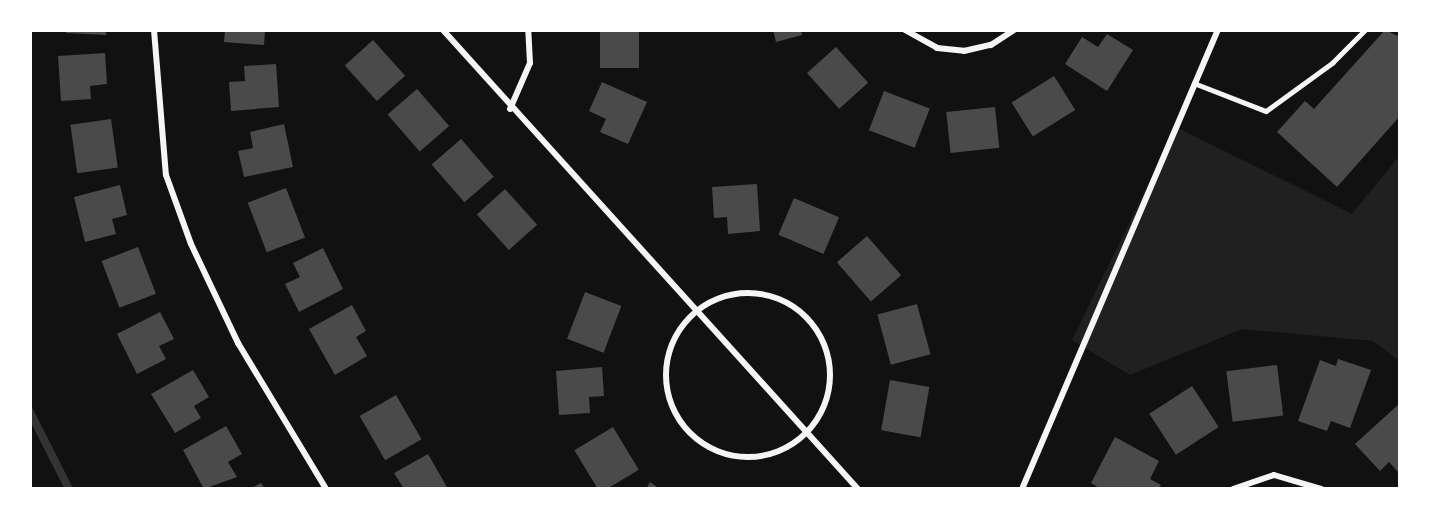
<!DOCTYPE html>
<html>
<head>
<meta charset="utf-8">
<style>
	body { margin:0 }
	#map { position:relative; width:1430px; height:519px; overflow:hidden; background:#111; font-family:Lato,sans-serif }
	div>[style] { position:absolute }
	.green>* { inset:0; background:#202020 }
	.stream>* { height:8px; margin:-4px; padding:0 4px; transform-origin:4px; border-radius:4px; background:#333 }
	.building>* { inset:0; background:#4a4a4a; transform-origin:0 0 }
	.service>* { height:4.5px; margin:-2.25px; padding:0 2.25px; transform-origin:2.25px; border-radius:2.25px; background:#f5f5f5 }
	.minor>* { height:6px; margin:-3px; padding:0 3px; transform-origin:3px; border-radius:3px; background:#f5f5f5 }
	.minor>.ring { margin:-3px; padding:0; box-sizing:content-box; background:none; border:6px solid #f5f5f5; border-radius:50% }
	span { translate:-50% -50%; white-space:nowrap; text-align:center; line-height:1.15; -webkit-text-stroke:4.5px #fff; paint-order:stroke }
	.frame { position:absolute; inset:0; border:32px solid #fff; pointer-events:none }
</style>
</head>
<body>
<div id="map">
	<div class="green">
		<div style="clip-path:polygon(1176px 127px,1352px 214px,1400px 155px,1400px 361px,1373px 341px,1242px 329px,1130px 375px,1072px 340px)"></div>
	</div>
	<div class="stream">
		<div style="left:30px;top:412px;width:86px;rotate:63.1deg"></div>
	</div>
	<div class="building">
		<div style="clip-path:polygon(66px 30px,106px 30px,106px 35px,66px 33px)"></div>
		<div style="clip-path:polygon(225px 30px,265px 30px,264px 45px,224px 42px)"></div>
		<div style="left:600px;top:30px;width:39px;height:38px"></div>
		<div style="clip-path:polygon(773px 30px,801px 30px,802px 35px,776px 42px)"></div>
		<div style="clip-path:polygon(1385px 30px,1400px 37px,1400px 116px,1337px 187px,1277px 132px,1305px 101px,1314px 109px)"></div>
		<div style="clip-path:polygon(1107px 34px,1133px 50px,1107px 91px,1065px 64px,1082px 37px,1098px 47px)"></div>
		<div style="left:373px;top:40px;width:48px;height:38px;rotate:48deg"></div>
		<div style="left:836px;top:47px;width:48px;height:39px;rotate:48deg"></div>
		<div style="clip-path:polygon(105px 53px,107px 84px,90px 86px,91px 99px,61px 101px,58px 56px)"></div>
		<div style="clip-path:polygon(276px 64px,279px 107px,231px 111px,229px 82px,245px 81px,244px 66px)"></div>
		<div style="left:1054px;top:76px;width:40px;height:50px;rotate:58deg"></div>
		<div style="clip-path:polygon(602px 82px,647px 102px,628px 144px,600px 132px,606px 119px,589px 111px)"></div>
		<div style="left:417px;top:89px;width:49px;height:39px;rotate:49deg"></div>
		<div style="left:884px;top:91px;width:49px;height:42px;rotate:21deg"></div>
		<div style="left:995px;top:107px;width:41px;height:49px;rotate:84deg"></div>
		<div style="left:111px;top:119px;width:49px;height:41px;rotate:82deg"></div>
		<div style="clip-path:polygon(284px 124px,293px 167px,244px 177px,238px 151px,253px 148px,250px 132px)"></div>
		<div style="left:461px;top:139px;width:50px;height:39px;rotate:49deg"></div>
		<div style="clip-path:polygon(757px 184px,760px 231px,728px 234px,727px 217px,714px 218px,712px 187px)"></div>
		<div style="clip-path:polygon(120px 185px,127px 215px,112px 219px,116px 234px,85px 242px,74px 197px)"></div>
		<div style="left:286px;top:188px;width:53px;height:41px;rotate:69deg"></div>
		<div style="left:505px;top:189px;width:48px;height:38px;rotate:48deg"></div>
		<div style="left:794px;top:198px;width:49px;height:40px;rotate:23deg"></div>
		<div style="left:867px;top:236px;width:52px;height:40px;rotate:49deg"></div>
		<div style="left:138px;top:247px;width:50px;height:39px;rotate:69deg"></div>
		<div style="clip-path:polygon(323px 248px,343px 289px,299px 312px,285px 284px,300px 277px,293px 263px)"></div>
		<div style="left:585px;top:292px;width:39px;height:50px;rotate:21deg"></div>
		<div style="left:917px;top:304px;width:52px;height:41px;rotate:75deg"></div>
		<div style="clip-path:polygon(352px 305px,366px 331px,356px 337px,367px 356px,335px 375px,309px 329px)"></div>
		<div style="clip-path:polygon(160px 312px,174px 339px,159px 346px,166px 359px,137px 374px,117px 334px)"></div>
		<div style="clip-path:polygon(1338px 359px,1371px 370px,1350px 428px,1331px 421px,1327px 431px,1298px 421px,1320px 360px,1336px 366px)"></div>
		<div style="left:1277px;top:365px;width:51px;height:51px;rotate:83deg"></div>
		<div style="clip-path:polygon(602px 367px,604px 396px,589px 397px,590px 413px,559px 415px,556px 371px)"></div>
		<div style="clip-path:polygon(193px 370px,209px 397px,194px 406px,201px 418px,175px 433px,151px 394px)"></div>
		<div style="left:890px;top:380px;width:40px;height:51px;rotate:10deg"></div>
		<div style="left:1192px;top:386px;width:49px;height:51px;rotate:57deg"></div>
		<div style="left:396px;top:395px;width:51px;height:42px;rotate:60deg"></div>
		<div style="clip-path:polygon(1400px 403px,1400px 474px,1389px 462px,1380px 471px,1355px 444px)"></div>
		<div style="clip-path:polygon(226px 426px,242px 454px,228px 462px,237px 477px,204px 489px,183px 450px)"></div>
		<div style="left:613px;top:427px;width:50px;height:45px;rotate:59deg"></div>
		<div style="clip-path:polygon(1115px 437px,1159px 461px,1150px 479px,1161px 485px,1158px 489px,1101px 489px,1091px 483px)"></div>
		<div style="clip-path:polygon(428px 454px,448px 489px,404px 489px,394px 473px)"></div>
		<div style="clip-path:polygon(650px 482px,660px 489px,646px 489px)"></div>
		<div style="clip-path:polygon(261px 483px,265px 489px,250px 489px)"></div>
	</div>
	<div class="service">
		<div style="left:1194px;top:83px;width:77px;rotate:21.3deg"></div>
		<div style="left:1266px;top:111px;width:82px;rotate:-36deg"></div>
		<div style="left:1332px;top:63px;width:47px;rotate:-45deg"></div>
	</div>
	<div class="minor">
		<div style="left:154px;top:30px;width:145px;rotate:85.3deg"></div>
		<div style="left:166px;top:175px;width:73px;rotate:70.1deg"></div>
		<div style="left:191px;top:244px;width:110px;rotate:64.6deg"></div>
		<div style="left:238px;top:343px;width:170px;rotate:58.9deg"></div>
		<div style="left:443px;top:30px;width:619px;rotate:47.88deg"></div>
		<div style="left:905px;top:30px;width:37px;rotate:29deg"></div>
		<div style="left:937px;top:48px;width:27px;rotate:6deg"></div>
		<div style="left:964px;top:51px;width:28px;rotate:-13deg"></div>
		<div style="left:991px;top:45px;width:27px;rotate:-33deg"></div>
		<div style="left:510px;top:109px;width:50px;rotate:-66.5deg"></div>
		<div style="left:530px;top:63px;width:33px;rotate:-93deg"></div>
		<div class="ring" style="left:666px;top:293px;width:158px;height:158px"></div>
		<div style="left:1022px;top:489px;width:499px;rotate:-66.9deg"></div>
		<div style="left:1233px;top:489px;width:43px;rotate:-18.9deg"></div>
		<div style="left:1274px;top:475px;width:49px;rotate:16.6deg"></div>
	</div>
	<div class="frame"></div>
</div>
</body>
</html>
